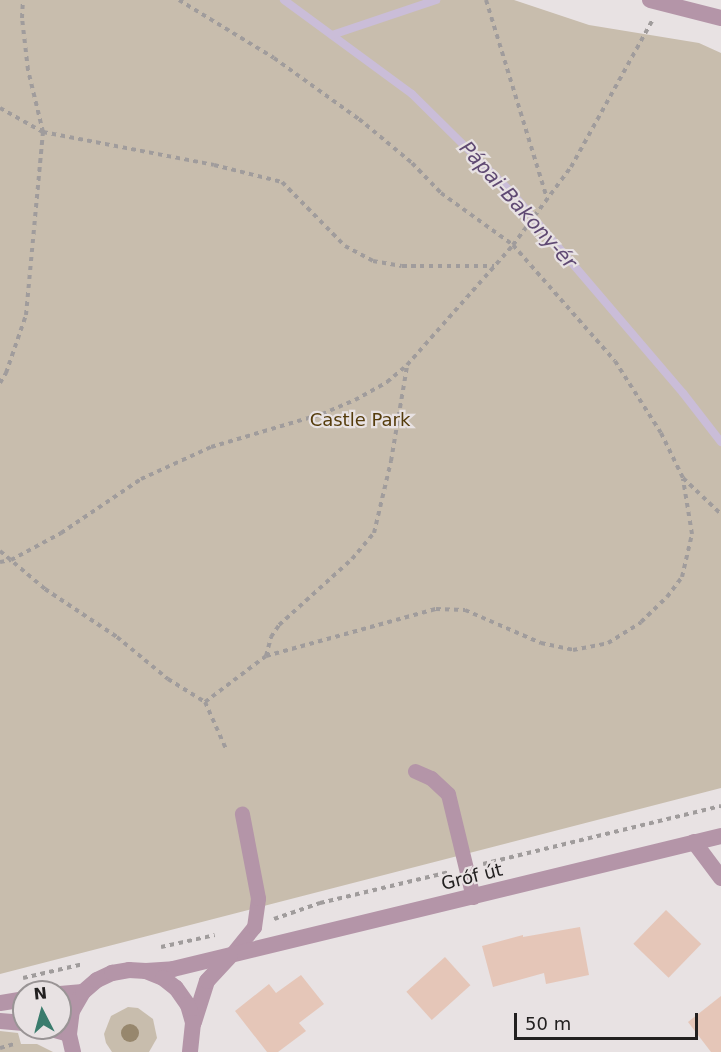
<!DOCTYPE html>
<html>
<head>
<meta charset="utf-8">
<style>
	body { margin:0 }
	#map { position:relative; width:721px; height:1052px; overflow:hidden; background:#e8e2e3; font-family:"DejaVu Sans",sans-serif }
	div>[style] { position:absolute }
	.green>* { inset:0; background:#c8bdad }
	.stream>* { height:8px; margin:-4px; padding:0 4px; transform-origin:4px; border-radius:4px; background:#cabdd8 }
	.building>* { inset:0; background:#e5c6b8; transform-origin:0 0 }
	.path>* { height:4px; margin-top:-2px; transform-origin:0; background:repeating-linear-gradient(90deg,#a09c9c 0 4.5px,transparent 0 9px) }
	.service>* { height:15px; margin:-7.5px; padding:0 7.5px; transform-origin:7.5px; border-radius:7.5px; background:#b495a8 }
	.minor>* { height:16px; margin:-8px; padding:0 8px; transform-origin:8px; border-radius:8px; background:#b495a8 }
	.trees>* { width:18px; height:18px; margin:-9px; border-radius:50%; background:#97876d }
	span { translate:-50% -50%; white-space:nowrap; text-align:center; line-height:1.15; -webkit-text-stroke:4.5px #e8e2e3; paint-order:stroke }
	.park-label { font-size:18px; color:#553c0c }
	.street-label { font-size:18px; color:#222020 }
	.water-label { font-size:20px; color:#5f4973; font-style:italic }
	.north { position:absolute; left:12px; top:980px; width:60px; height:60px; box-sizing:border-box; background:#e8e2e3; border:2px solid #999495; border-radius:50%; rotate:354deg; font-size:16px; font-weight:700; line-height:24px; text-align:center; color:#222020 }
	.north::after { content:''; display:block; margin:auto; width:21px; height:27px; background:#3a7c6d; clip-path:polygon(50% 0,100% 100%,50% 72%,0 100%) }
	.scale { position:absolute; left:514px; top:1013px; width:184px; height:27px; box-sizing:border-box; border:3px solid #222020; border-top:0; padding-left:8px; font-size:18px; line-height:21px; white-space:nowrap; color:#222020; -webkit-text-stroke:4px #e8e2e3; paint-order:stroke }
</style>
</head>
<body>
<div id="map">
	<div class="green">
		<div style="clip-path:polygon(0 0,514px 0,589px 25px,699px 43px,721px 53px,721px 788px,0 974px)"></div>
		<div style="clip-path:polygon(128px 1007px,138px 1008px,153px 1019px,157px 1038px,149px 1052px,112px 1052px,106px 1043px,104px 1034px,111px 1016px)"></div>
		<div style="clip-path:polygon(0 1031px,18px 1033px,21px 1044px,37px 1044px,53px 1052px,0 1052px)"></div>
	</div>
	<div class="stream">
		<div style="left:284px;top:0;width:159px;rotate:36.3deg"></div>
		<div style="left:412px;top:94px;width:142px;rotate:44.7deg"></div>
		<div style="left:513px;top:194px;width:262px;rotate:49.5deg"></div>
		<div style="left:683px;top:393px;width:62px;rotate:52.2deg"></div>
		<div style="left:332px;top:35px;width:110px;rotate:-18.6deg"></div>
	</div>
	<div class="building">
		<div style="left:666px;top:910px;width:49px;height:47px;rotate:44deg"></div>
		<div style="clip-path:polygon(580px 927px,589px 975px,546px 984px,544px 973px,493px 987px,482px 946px,523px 935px,523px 937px)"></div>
		<div style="left:445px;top:957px;width:38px;height:52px;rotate:48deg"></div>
		<div style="clip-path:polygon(301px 975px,324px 1004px,299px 1023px,306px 1031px,278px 1052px,267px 1052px,235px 1011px,269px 984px,276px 993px)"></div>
		<div style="clip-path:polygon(721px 996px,721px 1052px,711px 1052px,688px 1022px)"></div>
	</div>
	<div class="path">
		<div style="left:179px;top:0;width:111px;rotate:31.4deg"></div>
		<div style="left:274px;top:58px;width:105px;rotate:35.7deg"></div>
		<div style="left:359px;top:119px;width:69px;rotate:39.7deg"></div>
		<div style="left:412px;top:163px;width:42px;rotate:46deg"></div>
		<div style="left:441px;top:193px;width:89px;rotate:35.8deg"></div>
		<div style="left:513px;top:245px;width:154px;rotate:48.7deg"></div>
		<div style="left:615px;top:361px;width:85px;rotate:57.4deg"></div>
		<div style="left:661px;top:433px;width:50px;rotate:63.9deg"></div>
		<div style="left:683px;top:478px;width:52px;rotate:43.5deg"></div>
		<div style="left:486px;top:0;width:207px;rotate:72.9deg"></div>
		<div style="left:0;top:108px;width:49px;rotate:29.2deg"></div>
		<div style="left:43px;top:132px;width:174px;rotate:10.9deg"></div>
		<div style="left:214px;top:165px;width:70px;rotate:14deg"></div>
		<div style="left:282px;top:182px;width:90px;rotate:45.5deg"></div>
		<div style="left:345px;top:246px;width:32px;rotate:28deg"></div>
		<div style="left:373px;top:261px;width:29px;rotate:10deg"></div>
		<div style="left:402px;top:266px;width:92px"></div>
		<div style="left:0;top:383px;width:12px;rotate:-59deg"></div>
		<div style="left:6px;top:373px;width:61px;rotate:-71deg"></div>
		<div style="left:26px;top:315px;width:184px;rotate:-84.7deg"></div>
		<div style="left:43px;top:132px;width:64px;rotate:-103.6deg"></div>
		<div style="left:28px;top:70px;width:52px;rotate:-96.6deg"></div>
		<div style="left:22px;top:18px;width:18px;rotate:-87deg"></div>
		<div style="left:0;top:551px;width:59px;rotate:40.2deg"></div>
		<div style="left:45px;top:589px;width:87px;rotate:33.7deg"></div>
		<div style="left:117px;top:637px;width:66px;rotate:39.5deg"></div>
		<div style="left:168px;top:679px;width:44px;rotate:31.9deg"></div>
		<div style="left:205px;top:702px;width:51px;rotate:65.9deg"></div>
		<div style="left:0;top:562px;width:11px;rotate:-10deg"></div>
		<div style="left:11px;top:560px;width:57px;rotate:-28.4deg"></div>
		<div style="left:61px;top:533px;width:97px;rotate:-34deg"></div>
		<div style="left:141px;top:479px;width:77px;rotate:-24.6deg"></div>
		<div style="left:211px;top:447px;width:116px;rotate:-16.6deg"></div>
		<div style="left:322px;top:414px;width:36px;rotate:-23deg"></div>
		<div style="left:355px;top:400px;width:37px;rotate:-29deg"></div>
		<div style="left:387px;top:382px;width:26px;rotate:-40deg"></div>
		<div style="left:407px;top:365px;width:160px;rotate:-48.5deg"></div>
		<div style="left:513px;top:245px;width:97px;rotate:-53.4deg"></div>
		<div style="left:571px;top:167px;width:167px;rotate:-61deg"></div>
		<div style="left:266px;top:656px;width:176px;rotate:-15.5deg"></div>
		<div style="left:436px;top:609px;width:29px;rotate:2deg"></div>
		<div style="left:465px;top:610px;width:83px;rotate:23.5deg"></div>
		<div style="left:541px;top:643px;width:33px;rotate:12deg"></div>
		<div style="left:573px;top:650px;width:36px;rotate:-11deg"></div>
		<div style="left:608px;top:643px;width:39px;rotate:-32deg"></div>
		<div style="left:641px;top:622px;width:36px;rotate:-44deg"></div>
		<div style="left:667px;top:597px;width:25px;rotate:-53deg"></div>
		<div style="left:682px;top:577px;width:44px;rotate:-76.9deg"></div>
		<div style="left:692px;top:534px;width:56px;rotate:-99.3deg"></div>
		<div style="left:205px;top:702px;width:76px;rotate:-37deg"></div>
		<div style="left:266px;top:656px;width:20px;rotate:-75deg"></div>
		<div style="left:271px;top:637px;width:14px;rotate:-56deg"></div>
		<div style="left:279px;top:625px;width:98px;rotate:-42.1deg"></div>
		<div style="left:352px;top:559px;width:34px;rotate:-50deg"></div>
		<div style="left:374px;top:533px;width:74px;rotate:-76.7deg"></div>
		<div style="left:391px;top:461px;width:96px;rotate:-80.4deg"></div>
		<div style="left:483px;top:864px;width:245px;rotate:-13.7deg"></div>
		<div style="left:274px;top:919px;width:49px;rotate:-19.2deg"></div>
		<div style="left:320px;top:903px;width:133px;rotate:-13.5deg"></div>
		<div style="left:161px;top:947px;width:55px;rotate:-12.5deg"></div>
		<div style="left:23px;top:978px;width:62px;rotate:-13.1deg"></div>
		<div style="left:0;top:1048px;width:15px;rotate:-16deg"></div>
	</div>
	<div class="service">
		<div style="left:415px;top:771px;width:17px;rotate:24deg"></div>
		<div style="left:431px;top:778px;width:23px;rotate:43deg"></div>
		<div style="left:448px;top:794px;width:106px;rotate:76.4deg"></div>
		<div style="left:232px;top:954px;width:35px;rotate:-51deg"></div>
		<div style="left:254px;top:927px;width:29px;rotate:-82deg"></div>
		<div style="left:258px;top:898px;width:86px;rotate:-100.8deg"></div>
	</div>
	<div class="minor">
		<div style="left:650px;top:0;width:73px;rotate:14.2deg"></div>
		<div style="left:694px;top:842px;width:45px;rotate:53.1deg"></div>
		<div style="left:146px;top:971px;width:27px;rotate:-4deg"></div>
		<div style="left:173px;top:969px;width:564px;rotate:-13.64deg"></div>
		<div style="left:60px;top:994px;width:23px;rotate:-5deg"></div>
		<div style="left:0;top:1003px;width:24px;rotate:-9deg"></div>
		<div style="left:0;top:1021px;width:24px;rotate:5deg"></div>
		<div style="left:194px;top:1022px;width:43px;rotate:-72.4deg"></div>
		<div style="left:207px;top:981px;width:33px;rotate:-47deg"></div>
		<div style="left:48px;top:1028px;width:22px;rotate:16deg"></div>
		<div style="left:73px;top:1052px;width:18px;rotate:-103deg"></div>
		<div style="left:69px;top:1034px;width:23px;rotate:-83deg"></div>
		<div style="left:72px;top:1011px;width:22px;rotate:-60deg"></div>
		<div style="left:83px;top:992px;width:18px;rotate:-41deg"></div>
		<div style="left:97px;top:980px;width:17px;rotate:-25deg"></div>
		<div style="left:112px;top:973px;width:17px;rotate:-10deg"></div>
		<div style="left:129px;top:970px;width:17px;rotate:3deg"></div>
		<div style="left:146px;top:971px;width:18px;rotate:22deg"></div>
		<div style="left:163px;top:978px;width:16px;rotate:38deg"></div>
		<div style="left:176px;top:988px;width:21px;rotate:55deg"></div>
		<div style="left:188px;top:1005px;width:19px;rotate:74deg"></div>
		<div style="left:193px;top:1023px;width:29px;rotate:96deg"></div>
	</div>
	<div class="trees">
		<div style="left:130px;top:1033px"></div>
	</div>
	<div class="park-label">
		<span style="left:360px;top:420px">Castle Park</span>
	</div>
	<div class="street-label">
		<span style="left:472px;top:877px;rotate:-14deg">Gróf út</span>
	</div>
	<div class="water-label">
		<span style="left:518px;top:205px;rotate:48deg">Pápai-Bakony-ér</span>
	</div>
	<div class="north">N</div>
	<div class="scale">50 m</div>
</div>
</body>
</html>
